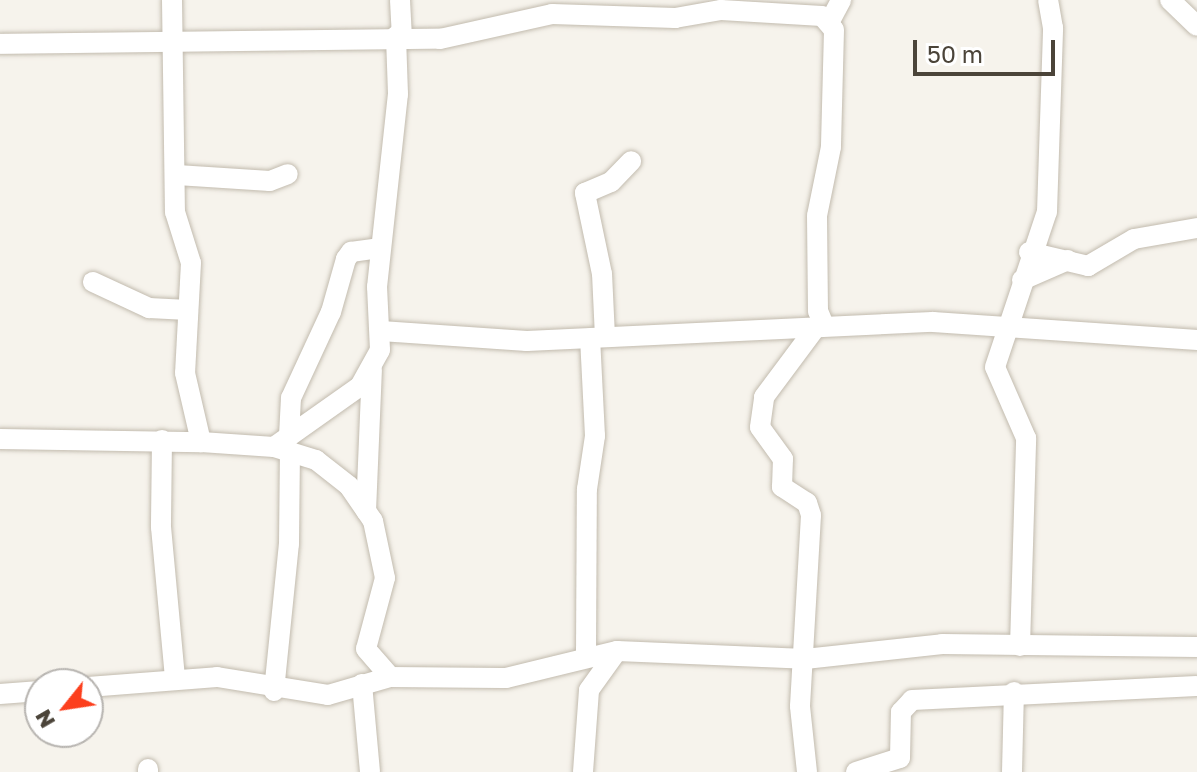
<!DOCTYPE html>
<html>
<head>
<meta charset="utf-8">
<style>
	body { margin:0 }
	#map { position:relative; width:1197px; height:772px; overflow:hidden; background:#f6f3ec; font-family:"Golos Text",sans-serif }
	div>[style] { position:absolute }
	.roads { filter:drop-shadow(0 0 2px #c2bbae) drop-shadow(0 0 2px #c2bbae) }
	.minor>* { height:20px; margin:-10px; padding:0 10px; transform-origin:10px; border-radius:10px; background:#fff }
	span { translate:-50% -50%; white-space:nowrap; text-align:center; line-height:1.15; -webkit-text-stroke:8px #fff; paint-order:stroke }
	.north { position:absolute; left:24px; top:668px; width:80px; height:80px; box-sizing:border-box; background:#fff; border:2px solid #b7b4b0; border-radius:50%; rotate:240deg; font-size:22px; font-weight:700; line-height:32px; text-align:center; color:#4b4439 }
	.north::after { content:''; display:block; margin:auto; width:28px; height:36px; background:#fc3f1d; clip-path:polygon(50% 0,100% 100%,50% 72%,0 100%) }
	.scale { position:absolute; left:913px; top:40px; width:142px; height:36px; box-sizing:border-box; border:4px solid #4b4439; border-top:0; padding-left:10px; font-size:24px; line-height:28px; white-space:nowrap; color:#4b4439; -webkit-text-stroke:6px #fff; paint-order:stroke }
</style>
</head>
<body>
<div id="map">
	<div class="roads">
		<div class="minor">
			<div style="left:172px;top:0;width:212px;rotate:89.2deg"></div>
			<div style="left:175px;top:212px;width:53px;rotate:72.6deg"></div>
			<div style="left:191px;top:263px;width:110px;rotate:93.1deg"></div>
			<div style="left:185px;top:373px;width:71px;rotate:76.9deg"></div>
			<div style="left:400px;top:0;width:36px;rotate:87deg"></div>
			<div style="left:1170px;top:0;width:37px;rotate:44deg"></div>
			<div style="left:830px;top:21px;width:24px;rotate:-62deg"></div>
			<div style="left:0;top:44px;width:440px;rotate:-0.7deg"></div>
			<div style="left:440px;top:39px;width:115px;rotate:-12.6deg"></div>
			<div style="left:552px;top:14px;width:123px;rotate:1.9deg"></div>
			<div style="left:675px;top:18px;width:47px;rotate:-9.9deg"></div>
			<div style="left:721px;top:10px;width:101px;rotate:3.4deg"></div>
			<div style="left:822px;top:16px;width:18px;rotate:49deg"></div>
			<div style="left:834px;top:30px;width:117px;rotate:91.5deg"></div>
			<div style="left:831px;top:147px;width:70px;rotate:101.5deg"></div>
			<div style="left:817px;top:216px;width:95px;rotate:89.4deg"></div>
			<div style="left:818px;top:311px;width:15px;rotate:67deg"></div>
			<div style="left:177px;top:175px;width:93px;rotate:3.7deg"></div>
			<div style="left:270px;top:181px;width:19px;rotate:-21deg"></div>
			<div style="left:1029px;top:252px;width:61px;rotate:13.3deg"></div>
			<div style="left:1088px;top:266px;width:53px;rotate:-30.4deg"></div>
			<div style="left:1134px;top:239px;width:64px;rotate:-9.9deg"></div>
			<div style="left:1022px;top:280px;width:50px;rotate:-23.5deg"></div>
			<div style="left:93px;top:282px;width:62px;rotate:24.9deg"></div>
			<div style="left:149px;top:308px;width:39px;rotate:3deg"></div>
			<div style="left:381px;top:331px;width:146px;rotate:3.9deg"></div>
			<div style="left:527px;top:341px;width:406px;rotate:-2.7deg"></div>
			<div style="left:933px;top:322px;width:265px;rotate:3.9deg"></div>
			<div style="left:605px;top:337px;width:63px;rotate:-92.7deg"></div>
			<div style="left:602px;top:274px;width:83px;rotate:-101.9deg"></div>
			<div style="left:585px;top:193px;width:28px;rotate:-23deg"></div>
			<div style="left:611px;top:182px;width:29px;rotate:-46deg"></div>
			<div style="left:289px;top:436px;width:38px;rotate:-87deg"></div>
			<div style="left:291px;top:398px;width:95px;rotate:-65.1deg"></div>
			<div style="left:331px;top:312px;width:55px;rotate:-74.2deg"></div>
			<div style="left:346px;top:259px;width:9px;rotate:-54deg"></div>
			<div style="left:351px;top:252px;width:30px;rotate:-8deg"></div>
			<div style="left:0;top:439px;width:201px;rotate:0.9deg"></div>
			<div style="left:201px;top:442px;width:73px;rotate:3.9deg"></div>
			<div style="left:274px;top:447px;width:44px;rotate:17.2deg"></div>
			<div style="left:316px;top:460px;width:42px;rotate:38.2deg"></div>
			<div style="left:349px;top:486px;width:42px;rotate:55.6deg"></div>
			<div style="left:373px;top:521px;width:58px;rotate:78.1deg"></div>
			<div style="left:385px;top:578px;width:73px;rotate:105deg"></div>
			<div style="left:366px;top:649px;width:37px;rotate:49deg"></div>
			<div style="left:162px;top:440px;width:87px;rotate:90.7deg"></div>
			<div style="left:161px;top:527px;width:152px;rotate:84.7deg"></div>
			<div style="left:274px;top:447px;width:105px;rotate:-35.3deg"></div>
			<div style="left:360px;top:386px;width:41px;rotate:-60.9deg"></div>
			<div style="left:380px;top:350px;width:63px;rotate:-92.7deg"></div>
			<div style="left:377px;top:287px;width:194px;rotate:-83.8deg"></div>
			<div style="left:398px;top:94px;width:58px;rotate:-92deg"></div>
			<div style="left:366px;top:511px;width:141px;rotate:-87.6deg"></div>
			<div style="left:1020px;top:646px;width:208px;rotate:-88.3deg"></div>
			<div style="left:1026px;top:438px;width:77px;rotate:-113.6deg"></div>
			<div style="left:995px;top:367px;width:163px;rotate:-71.5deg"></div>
			<div style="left:1047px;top:212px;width:184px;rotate:-88.1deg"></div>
			<div style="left:1053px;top:28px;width:28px;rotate:-100deg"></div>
			<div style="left:586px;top:654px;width:165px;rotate:-89.7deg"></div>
			<div style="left:587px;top:489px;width:54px;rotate:-81.4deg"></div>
			<div style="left:595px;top:436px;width:98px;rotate:-92.9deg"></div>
			<div style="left:362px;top:684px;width:88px;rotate:84.8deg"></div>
			<div style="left:88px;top:687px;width:129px;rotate:-4.4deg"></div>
			<div style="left:217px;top:677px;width:112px;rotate:9.2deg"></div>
			<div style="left:328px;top:695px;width:65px;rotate:-16.2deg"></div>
			<div style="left:390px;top:677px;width:116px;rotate:0.5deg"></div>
			<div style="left:506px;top:678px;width:114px;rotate:-13.7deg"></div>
			<div style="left:617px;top:651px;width:188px;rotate:2.4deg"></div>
			<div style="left:805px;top:659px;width:138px;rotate:-6.2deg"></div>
			<div style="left:942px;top:644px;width:255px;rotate:0.7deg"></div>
			<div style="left:274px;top:691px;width:148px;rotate:-84.2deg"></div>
			<div style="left:289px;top:544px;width:93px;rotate:-89.4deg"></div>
			<div style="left:0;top:694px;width:40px;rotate:-4.3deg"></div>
			<div style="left:148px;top:772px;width:3px;rotate:-90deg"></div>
			<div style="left:583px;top:772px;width:82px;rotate:-85.8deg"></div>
			<div style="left:589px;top:690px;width:48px;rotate:-54.3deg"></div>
			<div style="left:807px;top:772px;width:66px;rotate:-96.1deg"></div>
			<div style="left:800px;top:706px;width:191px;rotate:-86.7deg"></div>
			<div style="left:811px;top:515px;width:13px;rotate:-108deg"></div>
			<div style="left:807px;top:503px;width:30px;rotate:-147deg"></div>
			<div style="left:782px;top:487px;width:28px;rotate:-88deg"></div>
			<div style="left:783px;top:459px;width:39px;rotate:-126deg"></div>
			<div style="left:760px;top:427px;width:30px;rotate:-82deg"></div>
			<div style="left:764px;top:397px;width:89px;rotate:-53.3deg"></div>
			<div style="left:856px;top:772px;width:46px;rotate:-17.7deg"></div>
			<div style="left:900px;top:758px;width:46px;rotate:-88.8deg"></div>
			<div style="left:901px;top:712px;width:16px;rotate:-47deg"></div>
			<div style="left:912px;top:700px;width:285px;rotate:-2.8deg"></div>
			<div style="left:1012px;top:772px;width:80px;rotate:-88.6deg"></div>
		</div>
	</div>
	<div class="north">N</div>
	<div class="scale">50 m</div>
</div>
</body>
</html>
